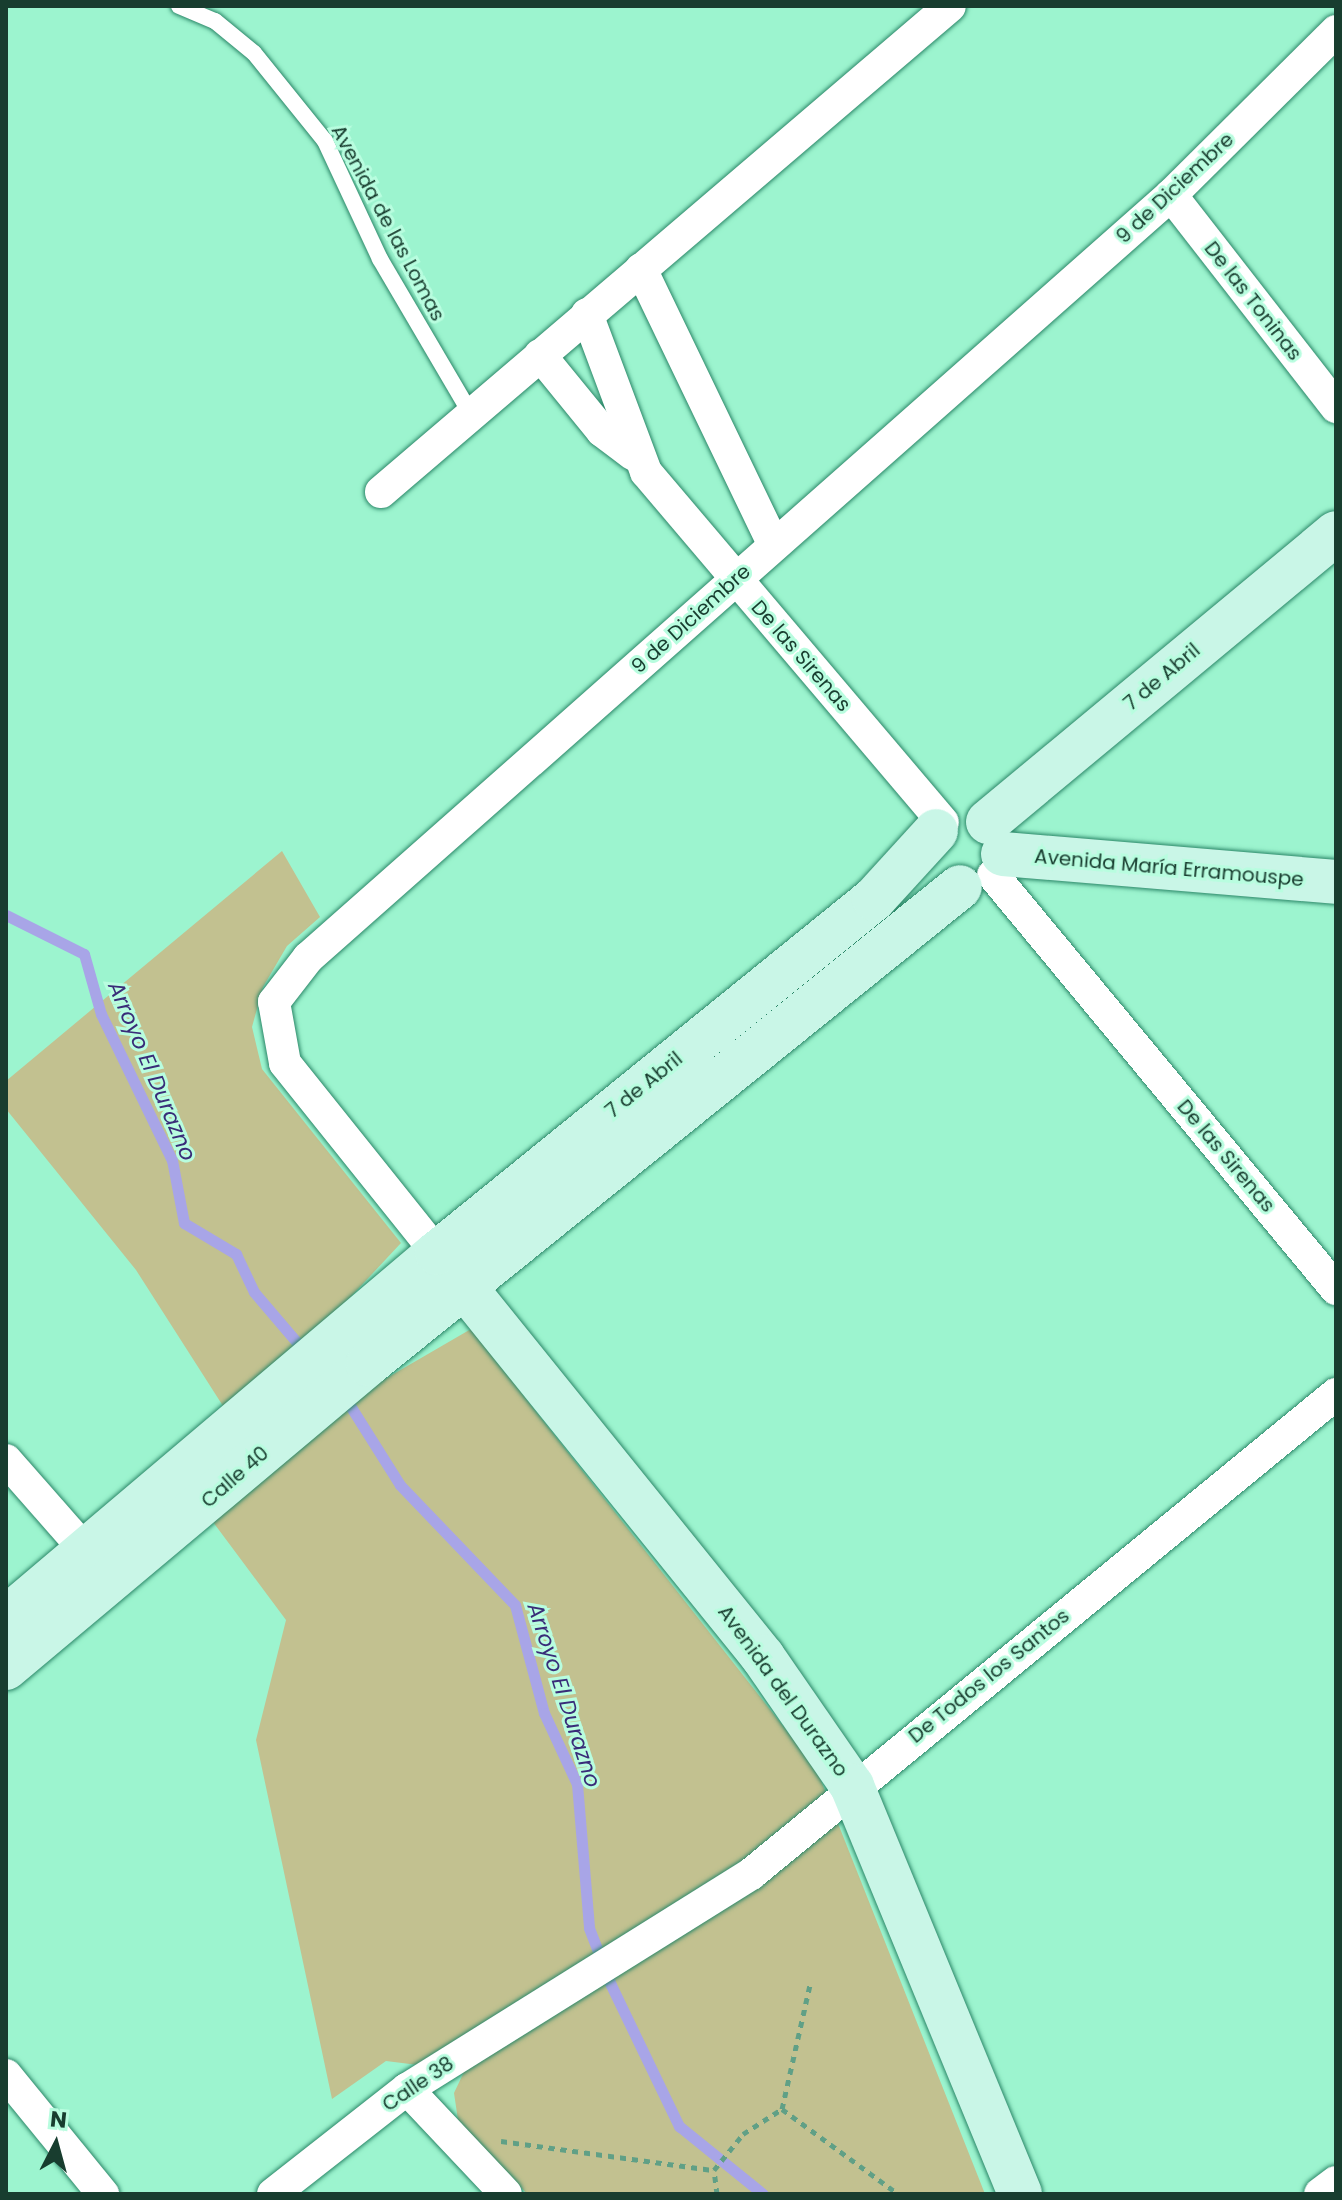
<!DOCTYPE html>
<html>
<head>
<meta charset="utf-8">
<style>
	body { margin:0 }
	#map { position:relative; width:1342px; height:2200px; overflow:hidden; background:#9cf4cf; font-family:Poppins,sans-serif }
	div>[style] { position:absolute }
	.green>* { inset:0; background:#c2c190 }
	.stream>* { height:11px; margin:-5.5px; padding:0 5.5px; transform-origin:5.5px; border-radius:5.5px; background:#a8a5e7 }
	.path>* { height:5px; margin-top:-2.5px; transform-origin:0; background:repeating-linear-gradient(90deg,#60a086 0 6px,transparent 0 12px) }
	.roads { filter:drop-shadow(0 0 2px #2b8768) drop-shadow(0 0 2px #2b8768) }
	.service>* { height:16px; margin:-8px; padding:0 8px; transform-origin:8px; border-radius:8px; background:#fff }
	.minor>* { height:32px; margin:-16px; padding:0 16px; transform-origin:16px; border-radius:16px; background:#fff }
	.secondary>* { height:44px; margin:-22px; padding:0 22px; transform-origin:22px; border-radius:22px; background:#c9f6e7 }
	span { translate:-50% -50%; white-space:nowrap; text-align:center; line-height:1.15; -webkit-text-stroke:6px #b8fddf; paint-order:stroke }
	.street-label { font-size:20px; color:#183d2f }
	.water-label { font-size:22px; color:#392c78; font-style:italic }
	.frame { position:absolute; inset:0; border:8px solid #183d2f; pointer-events:none }
	.north { position:absolute; left:16px; top:2104px; width:80px; height:80px; -webkit-text-stroke:6px #b8fddf; paint-order:stroke; rotate:6deg; font-size:22px; font-weight:700; line-height:32px; text-align:center; color:#183d2f }
	.north::after { content:''; display:block; margin:auto; width:28px; height:36px; background:#183d2f; clip-path:polygon(50% 0,100% 100%,50% 72%,0 100%) }
</style>
</head>
<body>
<div id="map">
	<div class="green">
		<div style="clip-path:polygon(282px 851px,320px 917px,287px 946px,263px 987px,252px 1027px,262px 1069px,401px 1243px,317px 1333px,223px 1406px,136px 1270px,6px 1109px,6px 1081px)"></div>
		<div style="clip-path:polygon(471px 1329px,816px 1768px,985px 2194px,527px 2194px,458px 2120px,454px 2093px,463px 2074px,446px 2048px,418px 2065px,386px 2061px,332px 2099px,256px 1740px,286px 1620px,213px 1522px,366px 1390px)"></div>
	</div>
	<div class="stream">
		<div style="left:6px;top:915px;width:87px;rotate:26.6deg"></div>
		<div style="left:84px;top:954px;width:62px;rotate:74.2deg"></div>
		<div style="left:101px;top:1014px;width:162px;rotate:64.1deg"></div>
		<div style="left:172px;top:1160px;width:64px;rotate:79.2deg"></div>
		<div style="left:184px;top:1223px;width:61px;rotate:30.8deg"></div>
		<div style="left:236px;top:1254px;width:42px;rotate:64.7deg"></div>
		<div style="left:254px;top:1292px;width:80px;rotate:49.6deg"></div>
		<div style="left:344px;top:1396px;width:105px;rotate:57.8deg"></div>
		<div style="left:400px;top:1485px;width:166px;rotate:46.2deg"></div>
		<div style="left:515px;top:1605px;width:112px;rotate:75deg"></div>
		<div style="left:544px;top:1713px;width:78px;rotate:65.1deg"></div>
		<div style="left:577px;top:1784px;width:144px;rotate:85.2deg"></div>
		<div style="left:589px;top:1928px;width:61px;rotate:68.9deg"></div>
		<div style="left:611px;top:1985px;width:157px;rotate:64.3deg"></div>
		<div style="left:679px;top:2126px;width:108px;rotate:39deg"></div>
	</div>
	<div class="path">
		<div style="left:782px;top:2109px;width:127px;rotate:-77.3deg"></div>
		<div style="left:501px;top:2141px;width:215px;rotate:7.8deg"></div>
		<div style="left:717px;top:2194px;width:24px;rotate:-97deg"></div>
		<div style="left:714px;top:2170px;width:46px;rotate:-51.1deg"></div>
		<div style="left:743px;top:2134px;width:46px;rotate:-32.7deg"></div>
		<div style="left:782px;top:2109px;width:144px;rotate:36.2deg"></div>
	</div>
	<div class="roads">
		<div class="service">
			<div style="left:179px;top:6px;width:39px;rotate:23deg"></div>
			<div style="left:215px;top:21px;width:50px;rotate:39.4deg"></div>
			<div style="left:254px;top:53px;width:113px;rotate:51.1deg"></div>
			<div style="left:325px;top:141px;width:130px;rotate:65deg"></div>
			<div style="left:380px;top:259px;width:180px;rotate:59.6deg"></div>
		</div>
		<div class="minor">
			<div style="left:1171px;top:195px;width:269px;rotate:52.1deg"></div>
			<div style="left:641px;top:269px;width:306px;rotate:64.3deg"></div>
			<div style="left:587px;top:314px;width:169px;rotate:69.5deg"></div>
			<div style="left:646px;top:472px;width:459px;rotate:49.7deg"></div>
			<div style="left:540px;top:355px;width:98px;rotate:50.8deg"></div>
			<div style="left:602px;top:431px;width:39px;rotate:37deg"></div>
			<div style="left:381px;top:492px;width:748px;rotate:-40.5deg"></div>
			<div style="left:993px;top:875px;width:538px;rotate:50.36deg"></div>
			<div style="left:437px;top:1253px;width:243px;rotate:-128.7deg"></div>
			<div style="left:285px;top:1063px;width:62px;rotate:-100.2deg"></div>
			<div style="left:274px;top:1002px;width:56px;rotate:-52.3deg"></div>
			<div style="left:308px;top:958px;width:1152px;rotate:-41.48deg"></div>
			<div style="left:1171px;top:195px;width:233px;rotate:-44.8deg"></div>
			<div style="left:6px;top:1460px;width:141px;rotate:48.7deg"></div>
			<div style="left:6px;top:2075px;width:154px;rotate:50.8deg"></div>
			<div style="left:407px;top:2089px;width:144px;rotate:46.7deg"></div>
			<div style="left:273px;top:2194px;width:170px;rotate:-38.1deg"></div>
			<div style="left:407px;top:2089px;width:406px;rotate:-32deg"></div>
			<div style="left:751px;top:1874px;width:757px;rotate:-39.37deg"></div>
			<div style="left:1320px;top:2194px;width:20px;rotate:-37deg"></div>
		</div>
		<div class="secondary">
			<div style="left:988px;top:822px;width:452px;rotate:-39.7deg"></div>
			<div style="left:1003px;top:854px;width:334px;rotate:4.8deg"></div>
			<div style="left:446px;top:1264px;width:505px;rotate:51.11deg"></div>
			<div style="left:763px;top:1657px;width:157px;rotate:55.4deg"></div>
			<div style="left:852px;top:1786px;width:441px;rotate:67.6deg"></div>
			<div style="left:6px;top:1618px;width:565px;rotate:-40.26deg"></div>
			<div style="left:437px;top:1253px;width:562px;rotate:-39.01deg"></div>
			<div style="left:874px;top:899px;width:92px;rotate:-47.6deg"></div>
			<div style="left:6px;top:1668px;width:473px;rotate:-40deg"></div>
			<div style="left:368px;top:1364px;width:760px;rotate:-38.86deg"></div>
		</div>
	</div>
	<div class="street-label">
		<span style="left:1175px;top:188px;rotate:-43deg">9 de Diciembre</span>
		<span style="left:388px;top:223px;rotate:62deg">Avenida de las Lomas</span>
		<span style="left:1253px;top:301px;rotate:52deg">De las Toninas</span>
		<span style="left:691px;top:619px;rotate:-42deg">9 de Diciembre</span>
		<span style="left:801px;top:656px;rotate:49deg">De las Sirenas</span>
		<span style="left:1162px;top:677px;rotate:-40deg">7 de Abril</span>
		<span style="left:1169px;top:868px;rotate:5deg">Avenida María Erramouspe</span>
		<span style="left:644px;top:1085px;rotate:-39deg">7 de Abril</span>
		<span style="left:1226px;top:1156px;rotate:50deg">De las Sirenas</span>
		<span style="left:235px;top:1477px;rotate:-41deg">Calle 40</span>
		<span style="left:989px;top:1676px;rotate:-39deg">De Todos los Santos</span>
		<span style="left:783px;top:1691px;rotate:54deg">Avenida del Durazno</span>
		<span style="left:418px;top:2084px;rotate:-34deg">Calle 38</span>
	</div>
	<div class="water-label">
		<span style="left:152px;top:1071px;rotate:67deg">Arroyo El Durazno</span>
		<span style="left:564px;top:1695px;rotate:72deg">Arroyo El Durazno</span>
	</div>
	<div class="frame"></div>
	<div class="north">N</div>
</div>
</body>
</html>
